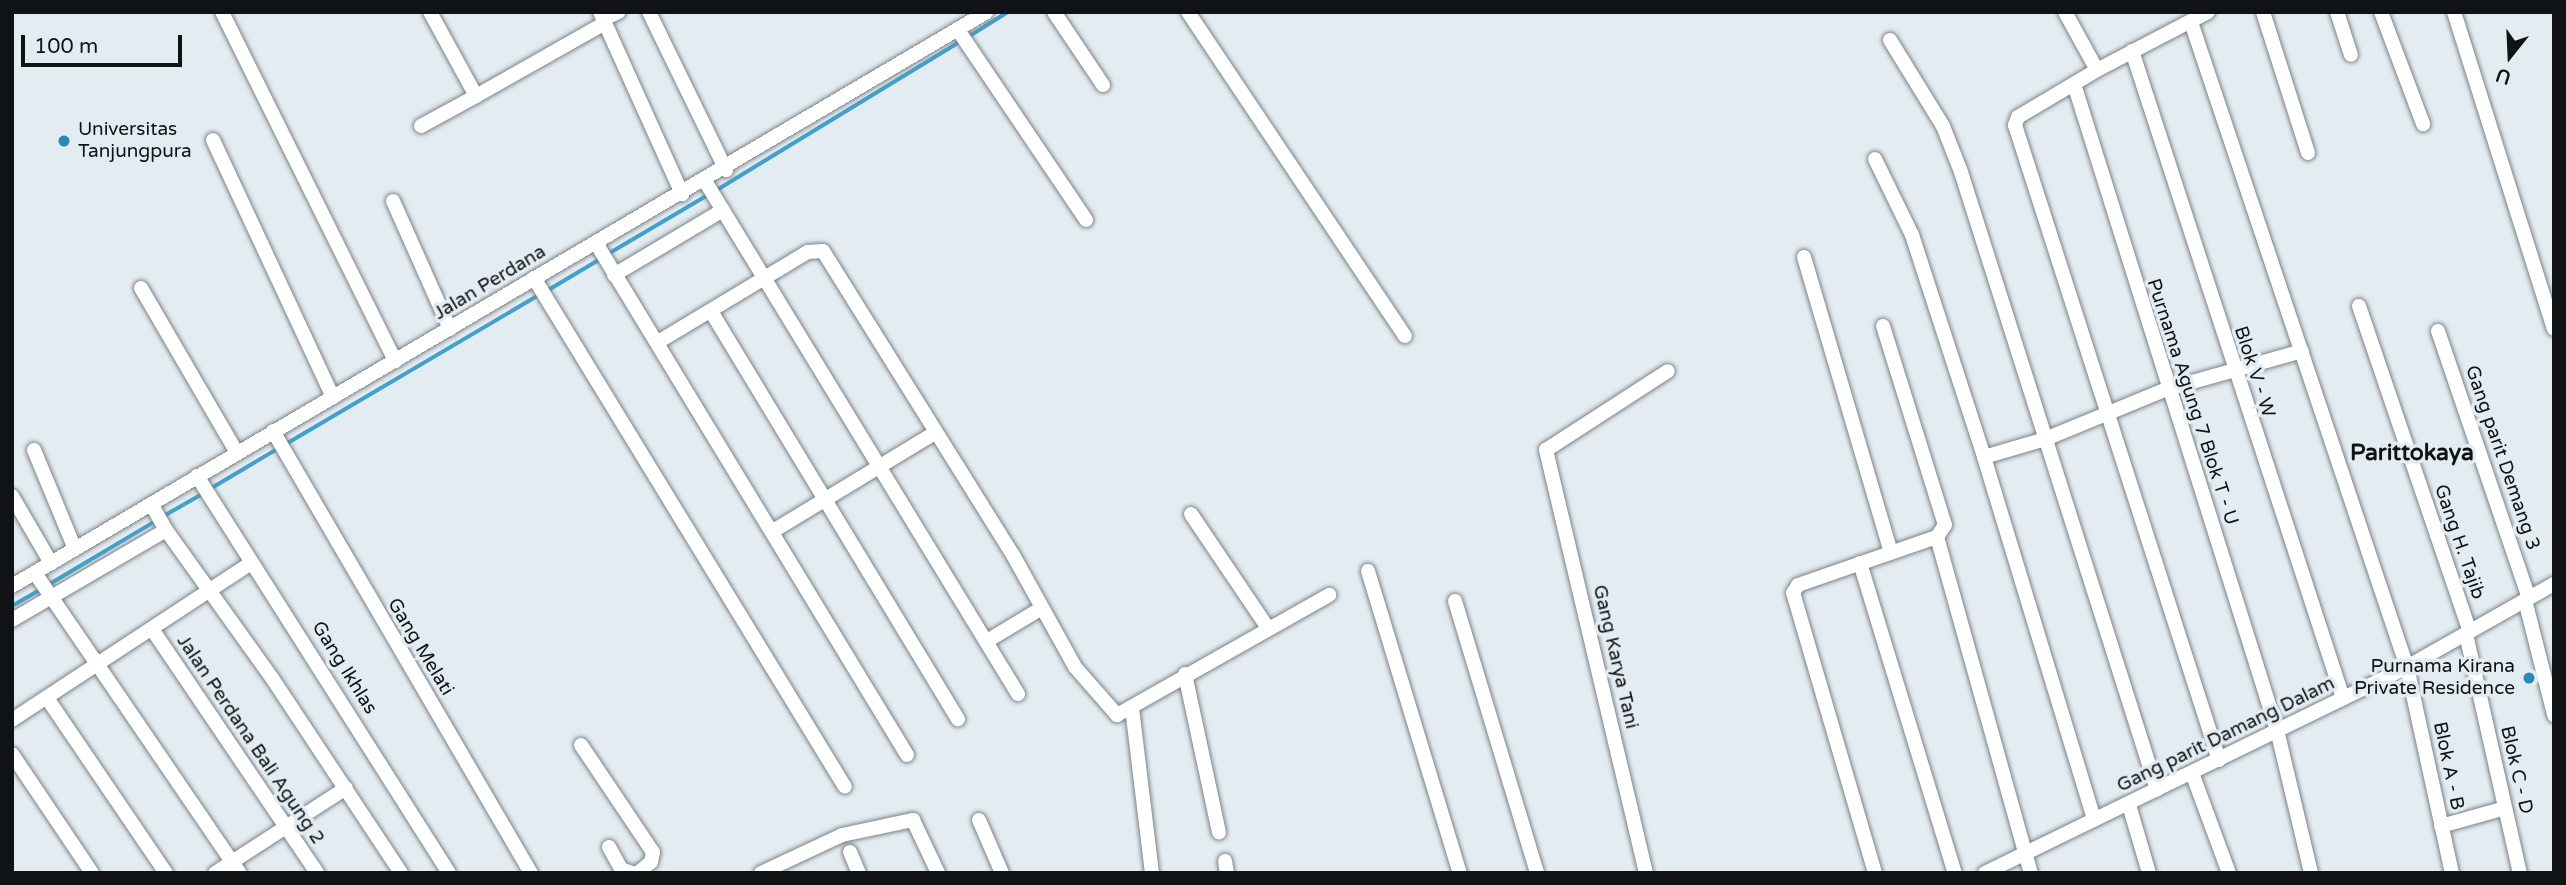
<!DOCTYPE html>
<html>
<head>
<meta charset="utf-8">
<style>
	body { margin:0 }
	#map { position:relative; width:2566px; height:885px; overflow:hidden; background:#e3ecf1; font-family:"Varela Round",sans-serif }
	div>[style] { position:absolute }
	.stream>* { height:3.5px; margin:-1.75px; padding:0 1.75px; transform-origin:1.75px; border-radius:1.75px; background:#43a0cc }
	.roads { filter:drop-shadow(0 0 2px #7b8387) drop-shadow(0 0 2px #7b8387) }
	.minor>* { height:14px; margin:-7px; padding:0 7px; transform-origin:7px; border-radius:7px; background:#fff }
	.dots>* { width:19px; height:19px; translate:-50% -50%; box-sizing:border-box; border:4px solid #e3ecf1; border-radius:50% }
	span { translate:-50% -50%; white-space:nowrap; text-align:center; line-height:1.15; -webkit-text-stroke:7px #e3ecf1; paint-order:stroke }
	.poi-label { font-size:19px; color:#101315 }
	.left { translate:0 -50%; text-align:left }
	.right { translate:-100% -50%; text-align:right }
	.street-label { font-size:19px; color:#101315 }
	.quarter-label { font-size:23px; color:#101315; font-weight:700 }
	.frame { position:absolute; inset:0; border:14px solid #101315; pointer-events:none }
	.north { position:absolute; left:2475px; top:21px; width:70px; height:70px; -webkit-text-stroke:5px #e3ecf1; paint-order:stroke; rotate:198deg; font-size:19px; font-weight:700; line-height:28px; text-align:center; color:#101315 }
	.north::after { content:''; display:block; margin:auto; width:24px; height:32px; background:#101315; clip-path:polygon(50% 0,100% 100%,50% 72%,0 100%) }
	.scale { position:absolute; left:21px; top:35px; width:161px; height:32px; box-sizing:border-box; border:4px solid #101315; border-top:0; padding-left:9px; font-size:21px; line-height:24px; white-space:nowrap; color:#101315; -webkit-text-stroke:5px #e3ecf1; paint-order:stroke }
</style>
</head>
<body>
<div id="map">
	<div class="stream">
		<div style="left:968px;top:37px;width:47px;rotate:-32deg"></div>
		<div style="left:717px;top:190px;width:286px;rotate:-31.4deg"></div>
		<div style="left:608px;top:254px;width:118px;rotate:-30.5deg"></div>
		<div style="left:545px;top:292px;width:66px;rotate:-30.8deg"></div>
		<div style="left:286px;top:444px;width:294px;rotate:-30.5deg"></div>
		<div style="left:210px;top:489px;width:80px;rotate:-30.7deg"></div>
		<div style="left:162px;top:517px;width:48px;rotate:-29.7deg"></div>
		<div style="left:48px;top:585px;width:126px;rotate:-30.7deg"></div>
		<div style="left:12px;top:606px;width:34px;rotate:-30deg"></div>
	</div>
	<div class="roads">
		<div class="minor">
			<div style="left:222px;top:12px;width:390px;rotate:63.6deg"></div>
			<div style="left:430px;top:12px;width:96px;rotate:61.3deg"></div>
			<div style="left:476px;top:96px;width:148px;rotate:-29.5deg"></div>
			<div style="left:600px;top:12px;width:200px;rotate:65.7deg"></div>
			<div style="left:649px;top:12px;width:176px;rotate:64deg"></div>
			<div style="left:1054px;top:12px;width:88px;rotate:56.1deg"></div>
			<div style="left:1188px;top:12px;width:390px;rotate:56.2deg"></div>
			<div style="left:2065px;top:12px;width:66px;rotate:61.1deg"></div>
			<div style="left:2208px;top:12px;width:125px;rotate:152.4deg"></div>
			<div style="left:2097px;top:70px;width:92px;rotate:149.3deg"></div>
			<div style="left:2018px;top:117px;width:9px;rotate:111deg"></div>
			<div style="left:2015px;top:125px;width:667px;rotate:72.19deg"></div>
			<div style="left:2263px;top:12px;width:148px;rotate:72.3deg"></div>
			<div style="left:2337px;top:12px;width:45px;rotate:72deg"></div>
			<div style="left:2381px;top:12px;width:120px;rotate:69.4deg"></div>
			<div style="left:2454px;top:12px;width:332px;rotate:72.5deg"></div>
			<div style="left:603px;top:19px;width:17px;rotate:-24deg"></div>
			<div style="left:2191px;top:22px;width:680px;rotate:71.49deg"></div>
			<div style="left:2407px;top:667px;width:211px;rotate:77.7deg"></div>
			<div style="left:958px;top:30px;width:229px;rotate:56deg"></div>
			<div style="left:1890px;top:40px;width:101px;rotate:58.4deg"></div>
			<div style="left:1943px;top:126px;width:49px;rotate:68.6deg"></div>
			<div style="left:1961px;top:172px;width:648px;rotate:72.4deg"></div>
			<div style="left:2132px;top:51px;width:681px;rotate:71.94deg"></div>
			<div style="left:2074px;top:84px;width:677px;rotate:72.56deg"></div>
			<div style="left:2277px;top:730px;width:147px;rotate:76.6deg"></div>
			<div style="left:421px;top:126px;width:63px;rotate:-28.6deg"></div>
			<div style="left:213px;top:140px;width:284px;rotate:65deg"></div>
			<div style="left:1875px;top:159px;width:85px;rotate:64deg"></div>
			<div style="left:1912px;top:235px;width:233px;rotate:72deg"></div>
			<div style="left:1984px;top:457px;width:64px;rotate:-16.4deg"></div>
			<div style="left:2045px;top:439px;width:132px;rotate:-22.3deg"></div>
			<div style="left:2167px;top:389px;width:140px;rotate:-15.7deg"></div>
			<div style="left:705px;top:181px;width:601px;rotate:58.61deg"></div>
			<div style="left:393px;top:201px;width:140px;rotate:66deg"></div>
			<div style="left:596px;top:243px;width:599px;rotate:58.72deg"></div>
			<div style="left:1804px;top:257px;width:308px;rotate:73.6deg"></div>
			<div style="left:614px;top:275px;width:127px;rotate:-30.8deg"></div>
			<div style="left:534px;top:278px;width:596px;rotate:58.57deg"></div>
			<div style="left:141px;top:288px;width:191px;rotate:59.8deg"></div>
			<div style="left:2359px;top:306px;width:344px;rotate:71.2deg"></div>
			<div style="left:712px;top:313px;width:475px;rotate:58.8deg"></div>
			<div style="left:1883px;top:326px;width:208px;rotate:72.7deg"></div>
			<div style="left:1945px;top:525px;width:14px;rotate:124deg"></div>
			<div style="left:1937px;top:537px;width:349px;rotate:74.4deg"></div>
			<div style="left:2438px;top:331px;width:282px;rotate:71.2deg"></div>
			<div style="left:658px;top:342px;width:175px;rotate:-31deg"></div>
			<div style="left:808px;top:252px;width:15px;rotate:-4deg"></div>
			<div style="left:823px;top:251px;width:358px;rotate:58deg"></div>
			<div style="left:1013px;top:555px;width:128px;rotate:61deg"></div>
			<div style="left:1075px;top:667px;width:64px;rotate:48.8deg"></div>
			<div style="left:1117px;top:715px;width:244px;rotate:-29.5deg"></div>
			<div style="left:273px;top:431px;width:512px;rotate:59.73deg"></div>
			<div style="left:34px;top:450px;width:107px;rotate:67.5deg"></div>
			<div style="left:1984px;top:457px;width:379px;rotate:73.1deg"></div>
			<div style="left:197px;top:476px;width:470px;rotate:57.6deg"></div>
			<div style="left:12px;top:496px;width:78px;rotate:59.8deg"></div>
			<div style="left:151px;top:504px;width:30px;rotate:60deg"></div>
			<div style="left:1191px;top:514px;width:138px;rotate:56deg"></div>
			<div style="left:773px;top:531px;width:189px;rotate:-31.2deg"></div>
			<div style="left:1860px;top:563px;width:324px;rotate:73deg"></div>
			<div style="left:1368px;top:571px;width:316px;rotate:73.1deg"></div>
			<div style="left:35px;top:573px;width:363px;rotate:55.7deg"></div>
			<div style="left:12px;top:586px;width:1131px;rotate:-30.49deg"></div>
			<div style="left:2525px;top:600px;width:119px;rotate:75.8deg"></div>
			<div style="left:1455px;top:601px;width:284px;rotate:73.2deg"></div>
			<div style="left:12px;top:620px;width:178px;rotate:-30.3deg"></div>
			<div style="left:166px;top:530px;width:182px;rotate:54.4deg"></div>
			<div style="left:272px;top:678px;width:234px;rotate:56.5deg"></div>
			<div style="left:152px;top:629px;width:295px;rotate:55.9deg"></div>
			<div style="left:2466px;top:634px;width:245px;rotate:77.3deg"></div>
			<div style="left:987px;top:641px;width:64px;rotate:-31deg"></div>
			<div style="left:1185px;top:674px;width:162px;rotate:77.9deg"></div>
			<div style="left:47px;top:698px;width:212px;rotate:55.8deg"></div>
			<div style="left:1132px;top:708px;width:166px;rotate:83.1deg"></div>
			<div style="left:12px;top:720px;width:279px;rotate:-33.3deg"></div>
			<div style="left:581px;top:745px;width:129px;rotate:56.1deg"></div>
			<div style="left:653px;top:852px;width:10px;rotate:101deg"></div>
			<div style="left:651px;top:862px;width:17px;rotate:140deg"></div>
			<div style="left:12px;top:754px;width:143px;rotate:56.1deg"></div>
			<div style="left:2192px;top:773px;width:107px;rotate:69.7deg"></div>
			<div style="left:2129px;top:805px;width:71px;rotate:73.6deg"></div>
			<div style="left:979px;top:820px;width:58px;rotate:66.5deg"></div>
			<div style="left:2441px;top:826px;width:66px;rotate:-15.7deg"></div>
			<div style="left:609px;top:847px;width:25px;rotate:61deg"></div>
			<div style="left:621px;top:869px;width:12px;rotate:20deg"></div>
			<div style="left:850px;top:852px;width:23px;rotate:67deg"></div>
			<div style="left:1225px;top:861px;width:12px;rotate:81deg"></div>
			<div style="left:215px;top:873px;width:156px;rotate:-33deg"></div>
			<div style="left:761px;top:873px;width:89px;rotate:-25.1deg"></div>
			<div style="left:842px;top:835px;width:73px;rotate:-11.9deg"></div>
			<div style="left:913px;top:820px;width:59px;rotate:64.7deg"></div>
			<div style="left:1646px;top:873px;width:435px;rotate:-103.3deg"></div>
			<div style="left:1546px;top:450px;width:145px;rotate:-32.9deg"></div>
			<div style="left:1875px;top:873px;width:292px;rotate:-106.3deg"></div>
			<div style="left:1793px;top:593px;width:9px;rotate:-58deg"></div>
			<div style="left:1798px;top:585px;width:147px;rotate:-19.1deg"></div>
			<div style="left:1985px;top:873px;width:470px;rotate:-26deg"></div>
			<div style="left:2407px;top:667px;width:169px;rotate:-29.5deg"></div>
		</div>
	</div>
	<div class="dots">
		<div style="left:64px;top:141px;background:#2a8ab5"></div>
		<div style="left:2529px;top:678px;background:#2a8ab5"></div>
	</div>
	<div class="poi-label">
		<span class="left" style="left:78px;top:141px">Universitas<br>Tanjungpura</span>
		<span class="right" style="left:2515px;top:678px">Purnama Kirana<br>Private Residence</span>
	</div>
	<div class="street-label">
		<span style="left:490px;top:283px;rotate:-31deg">Jalan Perdana</span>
		<span style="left:2254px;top:372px;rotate:72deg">Blok V - W</span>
		<span style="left:2192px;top:402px;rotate:72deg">Purnama Agung 7 Blok T - U</span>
		<span style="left:2502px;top:458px;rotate:71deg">Gang parit Demang 3</span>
		<span style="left:2459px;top:542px;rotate:71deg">Gang H. Tajib</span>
		<span style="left:420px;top:647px;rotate:59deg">Gang Melati</span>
		<span style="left:1615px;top:657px;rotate:77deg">Gang Karya Tani</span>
		<span style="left:344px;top:668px;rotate:58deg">Gang Ikhlas</span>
		<span style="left:2226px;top:735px;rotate:-26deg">Gang parit Damang Dalam</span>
		<span style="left:250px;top:740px;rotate:56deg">Jalan Perdana Bali Agung 2</span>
		<span style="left:2448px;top:766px;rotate:78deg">Blok A - B</span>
		<span style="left:2516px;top:770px;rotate:77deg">Blok C - D</span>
	</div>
	<div class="quarter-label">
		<span style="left:2412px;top:453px">Parittokaya</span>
	</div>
	<div class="frame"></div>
	<div class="north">U</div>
	<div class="scale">100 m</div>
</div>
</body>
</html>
